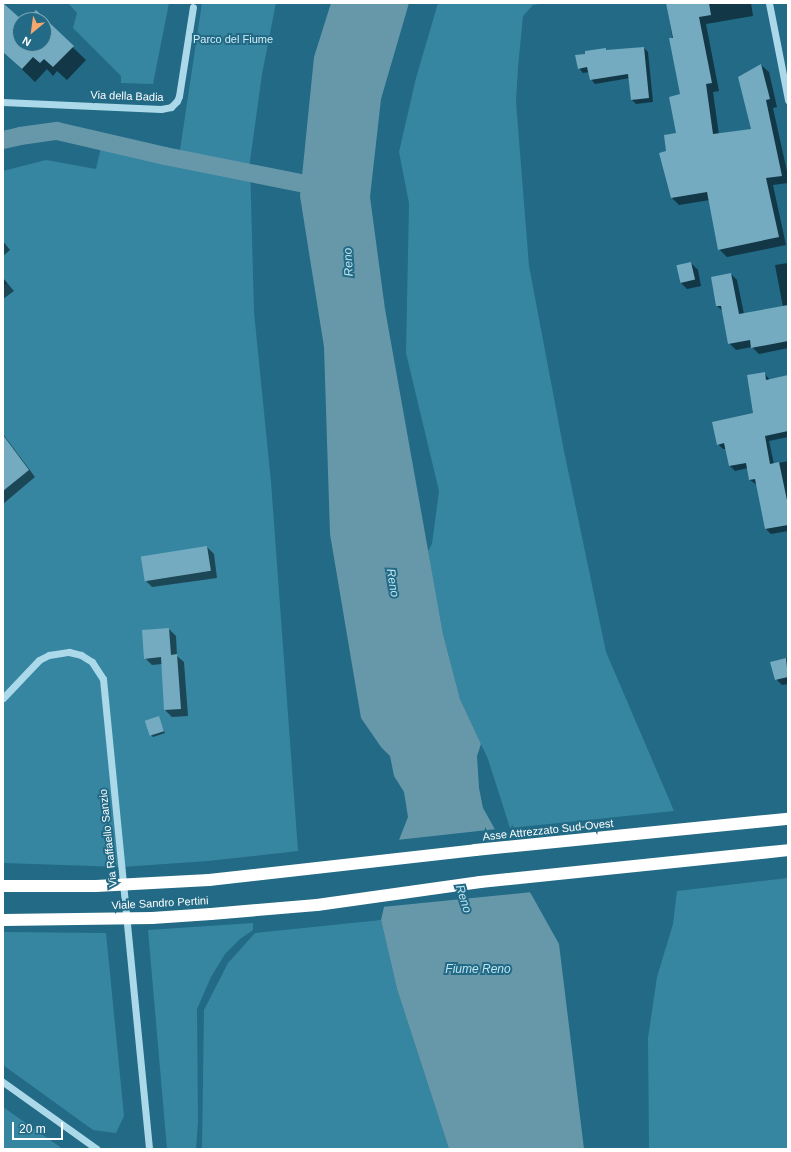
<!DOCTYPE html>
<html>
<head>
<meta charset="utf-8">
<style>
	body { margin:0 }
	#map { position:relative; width:791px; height:1152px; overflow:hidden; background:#226a85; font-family:Helvetica,sans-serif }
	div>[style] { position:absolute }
	.green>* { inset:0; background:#3686a2 }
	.water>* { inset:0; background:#6798aa }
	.pier>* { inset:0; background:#226a85 }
	.shadow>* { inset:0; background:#0007 }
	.canal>* { height:18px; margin:-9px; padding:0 9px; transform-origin:9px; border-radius:9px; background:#6798aa }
	.building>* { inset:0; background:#74abc0; transform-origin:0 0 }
	.minor>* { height:7px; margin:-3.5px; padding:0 3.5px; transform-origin:3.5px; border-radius:3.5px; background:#acd9e9 }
	.highway>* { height:12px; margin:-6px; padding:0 6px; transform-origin:6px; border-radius:6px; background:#fff }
	.highway-bridge>* { height:12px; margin:-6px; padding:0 6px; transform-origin:6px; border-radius:6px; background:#fff }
	span { translate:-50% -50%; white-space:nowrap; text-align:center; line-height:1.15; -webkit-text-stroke:4px #226a85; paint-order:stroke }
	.park-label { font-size:11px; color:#d0edf7 }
	.street-label { font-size:11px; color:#fff }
	.water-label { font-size:12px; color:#bee5f2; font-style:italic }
	.frame { position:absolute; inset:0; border:4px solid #fff; pointer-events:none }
	.north { position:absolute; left:12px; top:12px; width:40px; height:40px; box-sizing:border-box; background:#226a85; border:1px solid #7aa6b6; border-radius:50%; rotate:209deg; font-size:11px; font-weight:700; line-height:16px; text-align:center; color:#fff }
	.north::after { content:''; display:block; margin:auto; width:14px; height:18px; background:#f5a76e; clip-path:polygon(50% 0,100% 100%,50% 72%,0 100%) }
	.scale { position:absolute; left:12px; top:1122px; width:51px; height:18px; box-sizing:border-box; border:2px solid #fff; border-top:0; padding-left:5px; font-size:12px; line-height:14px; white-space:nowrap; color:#fff; -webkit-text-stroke:3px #226a85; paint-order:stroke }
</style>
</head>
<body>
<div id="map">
	<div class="green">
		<div style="clip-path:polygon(68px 3px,169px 3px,153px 84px,121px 83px,121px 76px,73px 28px,77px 13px)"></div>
		<div style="clip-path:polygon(202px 3px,276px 3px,262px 74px,250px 161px,254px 312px,271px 482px,298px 851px,208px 861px,122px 867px,3px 863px,3px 491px,29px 470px,3px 435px,3px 287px,7px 283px,3px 278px,3px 171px,46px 160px,96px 169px,103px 139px,180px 150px)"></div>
		<div style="clip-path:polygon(438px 3px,550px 3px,533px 5px,523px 16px,518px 67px,516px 102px,529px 266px,564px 451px,606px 652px,674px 811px,510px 828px,488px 759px,460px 699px,443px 634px,428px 551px,432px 544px,439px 491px,406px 353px,409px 203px,399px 152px,416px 78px)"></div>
		<div style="clip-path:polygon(788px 878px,788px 1149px,649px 1149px,648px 1038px,657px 977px,673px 924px,677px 891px)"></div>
		<div style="clip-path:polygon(381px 920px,397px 989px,449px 1149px,202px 1149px,204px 1010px,228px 963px,255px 933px)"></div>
		<div style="clip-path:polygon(253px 923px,253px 930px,240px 939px,225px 954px,211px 977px,197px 1009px,198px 1122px,196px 1149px,167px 1149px,148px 930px)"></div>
		<div style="clip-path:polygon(3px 932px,106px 933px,124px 1116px,116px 1133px,93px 1130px,3px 1065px)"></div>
		<div style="clip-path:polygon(3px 1107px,63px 1149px,3px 1149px)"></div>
	</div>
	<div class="water">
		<div style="clip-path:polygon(331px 3px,409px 3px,381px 99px,370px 197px,385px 309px,443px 634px,460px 699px,481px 744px,477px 756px,479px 788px,483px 808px,559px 944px,584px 1149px,449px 1149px,397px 989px,381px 920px,399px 840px,408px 817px,404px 792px,394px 776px,390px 756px,381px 747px,361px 718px,330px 534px,324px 347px,300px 196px,314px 57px)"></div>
	</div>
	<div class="pier">
		<div style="clip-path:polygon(497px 829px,532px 892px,382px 907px,397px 840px)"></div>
	</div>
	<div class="shadow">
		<div style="clip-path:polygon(667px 3px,751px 3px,753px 16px,706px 24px,719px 91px,713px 92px,719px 135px,752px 130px,761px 65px,769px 72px,777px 107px,773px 108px,788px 176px,788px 183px,773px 185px,786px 245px,727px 257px,719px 249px,710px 200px,679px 205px,672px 198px,667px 152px,677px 134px,681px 95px)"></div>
		<div style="clip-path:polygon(3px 10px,20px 20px,20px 44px,44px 44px,44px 20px,28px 20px,36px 12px,86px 60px,67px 80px,57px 71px,53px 76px,47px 69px,35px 82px,3px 51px)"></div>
		<div style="clip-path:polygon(644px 48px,648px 52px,653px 102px,636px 104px,632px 100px,630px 78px,595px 84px,591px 79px,589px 72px,583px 73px,579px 68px,605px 49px,607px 51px)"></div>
		<div style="clip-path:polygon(3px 241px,10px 250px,3px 256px)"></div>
		<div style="clip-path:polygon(691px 263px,698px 270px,701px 286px,687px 289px,680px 282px)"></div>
		<div style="clip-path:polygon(788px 263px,788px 348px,759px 354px,752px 347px,736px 350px,729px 343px,724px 312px,717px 306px,731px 274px,737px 280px,744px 314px,783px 307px,775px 265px)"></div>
		<div style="clip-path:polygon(3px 278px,14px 291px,3px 299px)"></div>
		<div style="clip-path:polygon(764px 373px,770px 380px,788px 377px,788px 437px,769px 441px,774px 464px,788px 461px,788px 531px,771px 534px,766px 529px,757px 485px,750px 480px,748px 468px,735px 471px,730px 466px,726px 449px,723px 449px,718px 444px,755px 414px)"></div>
		<div style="clip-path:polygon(3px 434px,35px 477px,3px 504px)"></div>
		<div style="clip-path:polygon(207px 547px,214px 554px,217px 578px,152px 587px,145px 580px)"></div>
		<div style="clip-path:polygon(169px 629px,176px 636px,177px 656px,184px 662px,188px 716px,172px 717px,165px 710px,162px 664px,152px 665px,145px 658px,143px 631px)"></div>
		<div style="clip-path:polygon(788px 658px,788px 684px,782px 685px,776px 679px,771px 662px)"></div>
		<div style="clip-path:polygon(158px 717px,165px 733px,153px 737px,151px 735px)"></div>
	</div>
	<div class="canal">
		<div style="left:3px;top:140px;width:17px;rotate:-13deg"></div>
		<div style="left:20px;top:136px;width:37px;rotate:-8deg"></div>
		<div style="left:57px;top:131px;width:111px;rotate:13deg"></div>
		<div style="left:165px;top:156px;width:163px;rotate:11.3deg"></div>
	</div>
	<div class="building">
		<div style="clip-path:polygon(3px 3px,22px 20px,20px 20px,20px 44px,44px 44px,44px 20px,26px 20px,36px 10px,74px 46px,53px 67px,44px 59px,40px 63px,33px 57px,22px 69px,3px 52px)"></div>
		<div style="clip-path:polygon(666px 3px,709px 3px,711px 15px,699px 17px,712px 83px,706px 84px,713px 134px,751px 129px,738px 77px,761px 64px,770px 99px,766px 100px,782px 176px,766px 178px,779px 237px,718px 250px,707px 192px,671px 198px,659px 153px,666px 151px,664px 135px,676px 133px,669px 97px,680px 94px,669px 38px,673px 38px)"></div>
		<div style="clip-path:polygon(644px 47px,649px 98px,631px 100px,628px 74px,590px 80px,587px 67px,578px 69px,575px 55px,585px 54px,585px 51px,606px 48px,606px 50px)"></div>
		<div style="left:691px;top:262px;width:18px;height:15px;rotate:77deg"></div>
		<div style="clip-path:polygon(731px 273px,739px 314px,788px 305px,788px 341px,751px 348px,750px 340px,728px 344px,721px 306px,716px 306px,711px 277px)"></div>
		<div style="clip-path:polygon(765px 372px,766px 380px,788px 375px,788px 431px,765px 436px,770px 464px,779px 462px,788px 505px,788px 525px,765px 529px,755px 479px,749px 480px,746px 463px,729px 466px,724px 443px,717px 445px,712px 422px,753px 413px,747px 375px)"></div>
		<div style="clip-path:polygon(3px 435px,29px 470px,3px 491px)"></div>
		<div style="left:207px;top:546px;width:25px;height:67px;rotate:81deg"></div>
		<div style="clip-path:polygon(169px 628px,171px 655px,177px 654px,181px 709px,164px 710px,161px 657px,144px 659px,142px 630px)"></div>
		<div style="clip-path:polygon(786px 658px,788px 677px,775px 680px,770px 662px)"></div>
		<div style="left:159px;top:716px;width:16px;height:15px;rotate:72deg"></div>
	</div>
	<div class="minor">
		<div style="left:769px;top:3px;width:99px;rotate:78.9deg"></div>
		<div style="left:3px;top:102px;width:158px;rotate:2.5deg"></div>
		<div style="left:161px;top:109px;width:10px;rotate:-11deg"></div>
		<div style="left:171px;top:107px;width:8px;rotate:-45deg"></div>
		<div style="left:177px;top:101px;width:5px;rotate:-68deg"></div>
		<div style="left:179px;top:96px;width:90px;rotate:-81.1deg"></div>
		<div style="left:3px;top:698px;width:52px;rotate:-46.5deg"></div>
		<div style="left:39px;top:660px;width:11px;rotate:-27deg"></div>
		<div style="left:49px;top:655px;width:20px;rotate:-9deg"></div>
		<div style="left:69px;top:652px;width:12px;rotate:14deg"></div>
		<div style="left:81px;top:655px;width:13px;rotate:32deg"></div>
		<div style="left:92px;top:662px;width:20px;rotate:57deg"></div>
		<div style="left:103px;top:679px;width:472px;rotate:84.4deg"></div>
		<div style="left:3px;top:1082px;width:115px;rotate:35.5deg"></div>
	</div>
	<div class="highway">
		<div style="left:209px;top:880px;width:268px;rotate:-6.4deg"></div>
		<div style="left:475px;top:850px;width:315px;rotate:-5.7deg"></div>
		<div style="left:211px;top:914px;width:106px;rotate:-4.9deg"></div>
		<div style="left:317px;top:905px;width:165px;rotate:-8deg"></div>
		<div style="left:480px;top:882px;width:310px;rotate:-5.9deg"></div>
	</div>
	<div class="highway-bridge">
		<div style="left:3px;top:886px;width:93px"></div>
		<div style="left:96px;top:886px;width:113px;rotate:-3deg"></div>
		<div style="left:3px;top:920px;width:149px;rotate:-0.8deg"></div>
		<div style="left:152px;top:918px;width:59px;rotate:-3.9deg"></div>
	</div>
	<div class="park-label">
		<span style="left:233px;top:39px">Parco del Fiume</span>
	</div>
	<div class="street-label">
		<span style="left:127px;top:96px;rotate:2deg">Via della Badia</span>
		<span style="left:548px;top:830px;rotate:-6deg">Asse Attrezzato Sud-Ovest</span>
		<span style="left:108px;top:838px;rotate:-96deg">Via Raffaello Sanzio</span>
		<span style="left:160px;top:903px;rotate:-3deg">Viale Sandro Pertini</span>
	</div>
	<div class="water-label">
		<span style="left:349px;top:262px;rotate:-93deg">Reno</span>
		<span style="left:392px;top:583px;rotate:81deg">Reno</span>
		<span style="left:463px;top:899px;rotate:73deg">Reno</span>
		<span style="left:478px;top:970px">Fiume Reno</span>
	</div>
	<div class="frame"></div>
	<div class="north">N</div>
	<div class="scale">20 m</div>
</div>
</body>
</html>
